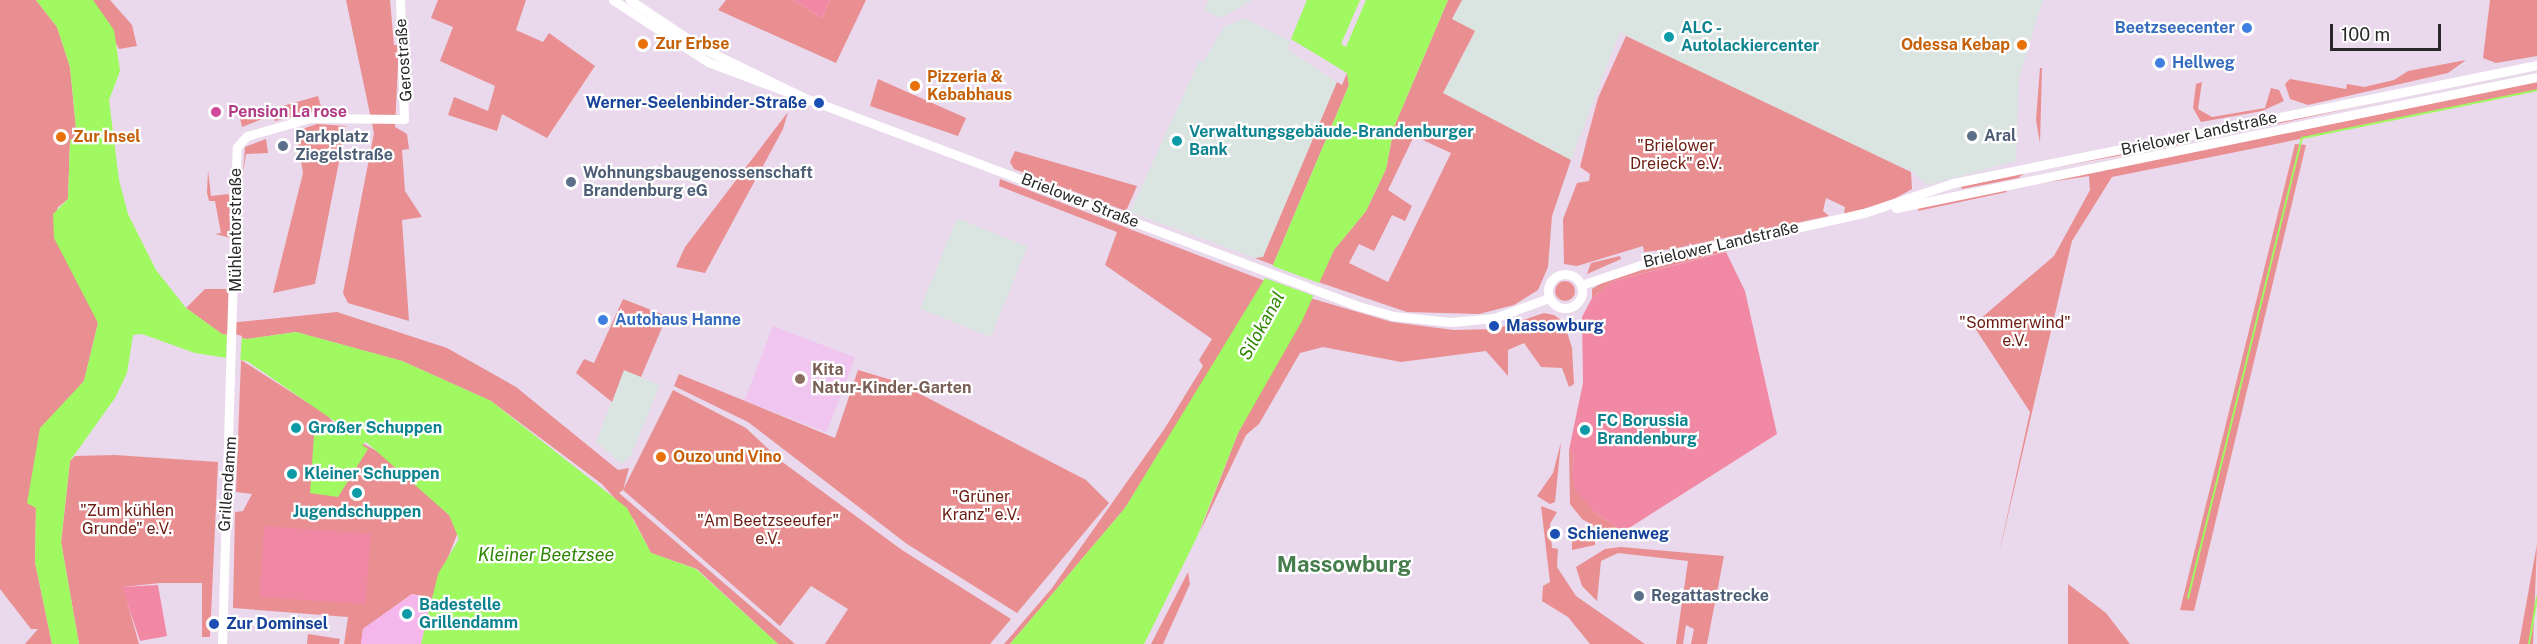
<!DOCTYPE html>
<html>
<head>
<meta charset="utf-8">
<style>
	body { margin:0 }
	#map { position:relative; width:2537px; height:644px; overflow:hidden; background:#ead8ec; font-family:"Public Sans",sans-serif }
	div>[style] { position:absolute }
	.industrial>* { inset:0; background:#dae4e0; transform-origin:0 0 }
	.education>* { inset:0; background:#f0c6f0; transform-origin:0 0 }
	.green>* { inset:0; background:#e98f91 }
	.round { border-radius:50% }
	.sand>* { inset:0; background:#f5b7eb }
	.pitch>* { inset:0; background:#f189a4; transform-origin:0 0 }
	.water>* { inset:0; background:#a0f960 }
	.pier>* { inset:0; background:#ead8ec; transform-origin:0 0 }
	.stream>* { height:2px; margin:-1px; padding:0 1px; transform-origin:1px; border-radius:1px; background:#a0f960 }
	.secondary>* { height:9px; margin:-4.5px; padding:0 4.5px; transform-origin:4.5px; border-radius:4.5px; background:#fff }
	.secondary>.ring { margin:-4.5px; padding:0; box-sizing:content-box; background:none; border:9px solid #fff; border-radius:50% }
	.dots>* { width:16px; height:16px; translate:-50% -50%; box-sizing:border-box; border:3px solid #fff; border-radius:50% }
	span { translate:-50% -50%; white-space:nowrap; text-align:center; line-height:1.15; -webkit-text-stroke:4.5px #fff; paint-order:stroke }
	.culture-label { font-size:16px; color:#0d838f; font-weight:700 }
	.left { translate:0 -50%; text-align:left }
	.shop-label { font-size:16px; color:#366cbe; font-weight:700 }
	.right { translate:-100% -50%; text-align:right }
	.food-label { font-size:16px; color:#c56008; font-weight:700 }
	.street-label { font-size:16px; color:#282828 }
	.transit-label { font-size:16px; color:#164399; font-weight:700 }
	.hotel-label { font-size:16px; color:#b23c85; font-weight:700 }
	.service-label { font-size:16px; color:#4e5e75; font-weight:700 }
	.park-label { font-size:16px; color:#6b1c13 }
	.education-label { font-size:16px; color:#785e54; font-weight:700 }
	.water-label { font-size:18px; color:#308704; font-style:italic }
	.district-label { font-size:22px; color:#457d4d; font-weight:700 }
	.scale { position:absolute; left:2330px; top:24px; width:111px; height:27px; box-sizing:border-box; border:3px solid #282828; border-top:0; padding-left:8px; font-size:18px; line-height:21px; white-space:nowrap; color:#282828; -webkit-text-stroke:4px #fff; paint-order:stroke }
</style>
</head>
<body>
<div id="map">
	<div class="industrial">
		<div style="clip-path:polygon(1209px 0,1253px 0,1221px 18px,1204px 10px)"></div>
		<div style="clip-path:polygon(1462px 0,2043px 0,2019px 78px,2016px 161px,1927px 185px,1911px 171px,1770px 109px,1620px 32px,1571px 160px,1443px 93px,1475px 32px,1452px 19px)"></div>
		<div style="clip-path:polygon(1245px 18px,1290px 41px,1288px 50px,1337px 82px,1263px 257px,1255px 258px,1130px 212px,1199px 61px,1204px 61px,1224px 27px)"></div>
		<div style="left:957px;top:218px;width:76px;height:98px;rotate:22deg"></div>
		<div style="clip-path:polygon(624px 370px,660px 385px,630px 457px,622px 464px,596px 442px)"></div>
	</div>
	<div class="education">
		<div style="left:773px;top:326px;width:88px;height:80px;rotate:21deg"></div>
	</div>
	<div class="green">
		<div style="clip-path:polygon(0 0,36px 0,57px 27px,70px 67px,77px 139px,70px 141px,68px 199px,57px 208px,98px 323px,84px 381px,40px 429px,28px 503px,36px 507px,35px 562px,52px 644px,25px 644px,38px 629px,31px 629px,0 589px)"></div>
		<div style="clip-path:polygon(93px 0,110px 0,132px 25px,137px 46px,119px 49px)"></div>
		<div style="clip-path:polygon(346px 0,390px 0,394px 45px,399px 45px,395px 127px,407px 134px,409px 149px,402px 150px,405px 191px,422px 217px,402px 220px,409px 321px,348px 303px,343px 293px,374px 133px)"></div>
		<div style="clip-path:polygon(438px 0,526px 0,516px 30px,543px 42px,549px 33px,595px 66px,547px 138px,502px 114px,497px 131px,448px 115px,454px 97px,488px 111px,495px 86px,440px 61px,453px 27px,431px 18px)"></div>
		<div style="clip-path:polygon(726px 0,793px 0,822px 18px,830px 0,866px 0,836px 63px,718px 10px)"></div>
		<div style="clip-path:polygon(evenodd,1448px 0,1462px 0,1452px 19px,1475px 31px,1443px 93px,1571px 160px,1552px 216px,1548px 267px,1538px 290px,1514px 305px,1479px 314px,1407px 312px,1318px 282px,1334px 250px,1366px 211px,1386px 169px,1394px 127px,1448px 0,1414px 136px,1451px 153px,1388px 282px,1349px 263px,1359px 244px,1374px 251px,1392px 215px,1405px 221px,1412px 206px,1388px 190px,1414px 136px)"></div>
		<div style="clip-path:polygon(2490px 0,2537px 0,2537px 56px,2496px 63px,2483px 58px)"></div>
		<div style="clip-path:polygon(1626px 36px,1911px 172px,1912px 189px,1887px 203px,1844px 214px,1845px 207px,1826px 198px,1823px 211px,1829px 216px,1672px 249px,1644px 252px,1643px 246px,1577px 266px,1564px 264px,1563px 219px,1577px 183px,1589px 181px,1590px 174px,1580px 167px,1587px 139px,1598px 98px)"></div>
		<div style="clip-path:polygon(2466px 60px,2448px 73px,2308px 105px,2290px 99px,2285px 84px,2290px 79px,2346px 89px,2347px 84px,2364px 87px,2394px 80px,2408px 71px)"></div>
		<div style="clip-path:polygon(2040px 68px,2042px 68px,2040px 143px,2036px 120px)"></div>
		<div style="clip-path:polygon(1347px 73px,1349px 85px,1273px 265px,1255px 258px,1263px 257px,1337px 82px,1342px 85px)"></div>
		<div style="clip-path:polygon(878px 79px,966px 118px,958px 136px,870px 106px)"></div>
		<div style="clip-path:polygon(2537px 79px,2537px 91px,2112px 177px,2072px 241px,1998px 558px,2030px 412px,1973px 325px,2054px 256px,2090px 190px,2089px 176px,2017px 187px)"></div>
		<div style="clip-path:polygon(2202px 82px,2198px 109px,2212px 117px,2265px 108px,2271px 88px,2279px 90px,2284px 101px,2262px 111px,2201px 122px,2193px 108px,2196px 84px)"></div>
		<div style="clip-path:polygon(2467px 83px,2216px 137px,2215px 134px)"></div>
		<div style="clip-path:polygon(318px 96px,322px 110px,275px 121px,272px 115px,242px 127px,240px 118px)"></div>
		<div style="clip-path:polygon(788px 112px,783px 129px,705px 273px,676px 267px,685px 247px)"></div>
		<div style="clip-path:polygon(317px 124px,346px 126px,315px 284px,273px 293px,303px 173px,296px 131px)"></div>
		<div style="clip-path:polygon(266px 139px,268px 153px,246px 154px,243px 174px,245px 147px)"></div>
		<div style="clip-path:polygon(2182px 140px,2177px 145px,2041px 170px)"></div>
		<div style="clip-path:polygon(2295px 144px,2306px 145px,2194px 611px,2180px 610px)"></div>
		<div style="clip-path:polygon(1015px 151px,1137px 186px,1126px 211px,1014px 169px,1010px 162px)"></div>
		<div style="clip-path:polygon(208px 170px,211px 196px,229px 194px,231px 238px,215px 234px,221px 233px,215px 201px,209px 201px,207px 193px)"></div>
		<div style="clip-path:polygon(2025px 173px,2018px 178px,1962px 189px,1961px 187px)"></div>
		<div style="clip-path:polygon(1000px 179px,1265px 281px,1125px 508px,1010px 644px,1004px 644px,1052px 588px,1165px 428px,1203px 366px,1199px 360px,1212px 339px,1105px 265px,1117px 232px,999px 186px)"></div>
		<div style="clip-path:polygon(2006px 190px,2007px 192px,1918px 211px,1919px 206px)"></div>
		<div style="clip-path:polygon(1774px 239px,1613px 281px,1592px 298px,1592px 289px,1610px 278px,1652px 264px)"></div>
		<div style="clip-path:polygon(1620px 256px,1621px 259px,1587px 274px,1591px 263px)"></div>
		<div class="round" style="left:1555px;top:281px;width:20px;height:20px"></div>
		<div style="clip-path:polygon(205px 289px,230px 289px,228px 323px,337px 312px,447px 348px,516px 387px,618px 470px,629px 468px,623px 490px,673px 390px,746px 428px,781px 461px,902px 550px,1011px 619px,990px 644px,825px 644px,848px 609px,811px 586px,780px 626px,623px 490px,619px 493px,795px 644px,778px 644px,697px 569px,651px 553px,634px 520px,602px 484px,491px 401px,402px 361px,296px 332px,247px 339px,222px 334px,186px 308px)"></div>
		<div style="clip-path:polygon(1310px 298px,1392px 322px,1454px 330px,1496px 329px,1544px 313px,1554px 315px,1564px 322px,1572px 348px,1574px 384px,1569px 387px,1562px 368px,1541px 367px,1524px 343px,1508px 350px,1508px 376px,1486px 351px,1401px 362px,1323px 347px,1300px 353px,1259px 424px,1246px 435px,1199px 534px,1238px 433px)"></div>
		<div style="clip-path:polygon(623px 299px,667px 316px,641px 377px,624px 370px,612px 402px,576px 373px,584px 359px,594px 363px)"></div>
		<div style="clip-path:polygon(241px 360px,327px 415px,343px 433px,386px 456px,449px 515px,458px 532px,432px 598px,412px 594px,363px 629px,361px 644px,344px 644px,348px 617px,233px 608px,235px 512px,243px 511px,252px 494px,236px 492px)"></div>
		<div style="clip-path:polygon(858px 370px,895px 381px,1086px 480px,1109px 503px,1017px 613px,907px 544px,748px 422px,674px 386px,679px 374px,835px 438px)"></div>
		<div style="clip-path:polygon(1561px 442px,1555px 502px,1550px 504px,1537px 496px,1553px 473px)"></div>
		<div style="clip-path:polygon(1569px 450px,1574px 455px,1572px 473px,1594px 512px,1618px 528px,1614px 537px,1582px 519px,1570px 504px)"></div>
		<div style="clip-path:polygon(115px 455px,218px 462px,210px 637px,202px 637px,202px 583px,160px 583px,123px 587px,139px 644px,79px 644px,61px 542px,70px 461px,75px 456px)"></div>
		<div style="clip-path:polygon(1541px 506px,1557px 512px,1550px 524px,1552px 548px,1558px 549px,1557px 567px,1576px 596px,1645px 644px,1590px 644px,1568px 617px,1542px 601px,1543px 586px,1550px 582px)"></div>
		<div style="clip-path:polygon(1572px 525px,1595px 536px,1595px 545px,1572px 550px)"></div>
		<div style="clip-path:polygon(2537px 544px,2533px 644px,2519px 644px)"></div>
		<div style="clip-path:polygon(1621px 547px,1724px 556px,1707px 644px,1691px 644px,1694px 629px,1686px 625px,1683px 644px,1676px 644px,1688px 561px,1618px 553px,1601px 561px,1597px 601px,1582px 586px,1576px 567px,1605px 549px)"></div>
		<div style="clip-path:polygon(1188px 572px,1190px 584px,1163px 644px,1151px 644px)"></div>
		<div style="clip-path:polygon(2068px 584px,2106px 613px,2130px 644px,2068px 644px)"></div>
		<div style="clip-path:polygon(308px 634px,340px 639px,339px 644px,307px 644px)"></div>
	</div>
	<div class="sand">
		<div style="clip-path:polygon(412px 594px,432px 598px,421px 644px,361px 644px,363px 629px)"></div>
	</div>
	<div class="pitch">
		<div style="clip-path:polygon(793px 0,830px 0,822px 18px)"></div>
		<div style="clip-path:polygon(1726px 252px,1745px 291px,1777px 434px,1629px 528px,1618px 528px,1594px 512px,1575px 490px,1572px 473px,1574px 455px,1569px 450px,1583px 383px,1582px 317px,1592px 298px,1613px 281px)"></div>
		<div style="left:264px;top:526px;width:107px;height:71px;rotate:4deg"></div>
		<div style="clip-path:polygon(158px 585px,167px 636px,140px 641px,122px 587px)"></div>
	</div>
	<div class="water">
		<div style="clip-path:polygon(36px 0,93px 0,114px 30px,120px 71px,109px 100px,119px 180px,128px 214px,156px 270px,186px 308px,222px 334px,247px 339px,296px 332px,402px 361px,491px 401px,627px 508px,651px 553px,696px 569px,778px 644px,421px 644px,438px 574px,459px 539px,449px 515px,366px 442px,362px 445px,368px 449px,338px 497px,310px 493px,314px 435px,326px 427px,343px 433px,343px 427px,247px 361px,195px 353px,142px 334px,133px 335px,127px 373px,115px 398px,70px 461px,61px 542px,79px 644px,52px 644px,35px 562px,36px 508px,27px 503px,40px 428px,84px 381px,98px 323px,54px 238px,53px 214px,68px 199px,70px 140px,77px 138px,70px 67px,57px 27px)"></div>
		<div style="clip-path:polygon(1307px 0,1360px 0,1341px 44px,1346px 47px,1366px 0,1448px 0,1394px 127px,1386px 169px,1366px 211px,1334px 250px,1302px 321px,1238px 433px,1197px 537px,1144px 644px,1010px 644px,1125px 508px,1273px 265px,1349px 85px,1347px 73px,1291px 39px)"></div>
	</div>
	<div class="pier">
		<div style="left:1270px;top:265px;width:53px;height:14px;rotate:20deg"></div>
		<div style="clip-path:polygon(227px 332px,242px 336px,240px 363px,226px 359px)"></div>
	</div>
	<div class="stream">
		<div style="left:2188px;top:598px;width:474px;rotate:-76.1deg"></div>
		<div style="left:2302px;top:138px;width:240px;rotate:-11.5deg"></div>
		<div style="left:2529px;top:644px;width:48px;rotate:-80.3deg"></div>
	</div>
	<div class="secondary">
		<div style="left:613px;top:0;width:113px;rotate:33.1deg"></div>
		<div style="left:708px;top:62px;width:103px;rotate:20.6deg"></div>
		<div style="left:630px;top:0;width:87px;rotate:33.7deg"></div>
		<div style="left:702px;top:48px;width:114px;rotate:25.9deg"></div>
		<div style="left:805px;top:98px;width:588px;rotate:20.62deg"></div>
		<div style="left:1355px;top:305px;width:40px;rotate:16deg"></div>
		<div style="left:1393px;top:316px;width:58px;rotate:5.9deg"></div>
		<div style="left:1451px;top:322px;width:43px;rotate:-5.3deg"></div>
		<div style="left:1494px;top:318px;width:59px;rotate:-20deg"></div>
		<div style="left:1896px;top:208px;width:654px;rotate:-11.55deg"></div>
		<div class="ring" style="left:1548px;top:274px;width:25px;height:25px"></div>
		<div style="left:1581px;top:285px;width:84px;rotate:-18.6deg"></div>
		<div style="left:1661px;top:258px;width:208px;rotate:-12.5deg"></div>
		<div style="left:1864px;top:213px;width:94px;rotate:-18.6deg"></div>
		<div style="left:1953px;top:183px;width:596px;rotate:-11.42deg"></div>
		<div style="left:222px;top:644px;width:497px;rotate:-88.3deg"></div>
		<div style="left:237px;top:147px;width:15px;rotate:-48deg"></div>
		<div style="left:247px;top:136px;width:66px;rotate:-15.9deg"></div>
		<div style="left:310px;top:118px;width:94px;rotate:0.6deg"></div>
		<div style="left:404px;top:119px;width:119px;rotate:-91.9deg"></div>
	</div>
	<div class="dots">
		<div style="left:2247px;top:28px;background:#3f7fe0"></div>
		<div style="left:1669px;top:37px;background:#0f9aa8"></div>
		<div style="left:643px;top:44px;background:#e8710a"></div>
		<div style="left:2022px;top:45px;background:#e8710a"></div>
		<div style="left:2160px;top:63px;background:#3f7fe0"></div>
		<div style="left:915px;top:86px;background:#e8710a"></div>
		<div style="left:819px;top:103px;background:#1a4fb4"></div>
		<div style="left:216px;top:112px;background:#d1479c"></div>
		<div style="left:1972px;top:136px;background:#5c6f8a"></div>
		<div style="left:61px;top:137px;background:#e8710a"></div>
		<div style="left:1177px;top:141px;background:#0f9aa8"></div>
		<div style="left:283px;top:146px;background:#5c6f8a"></div>
		<div style="left:571px;top:182px;background:#5c6f8a"></div>
		<div style="left:603px;top:320px;background:#3f7fe0"></div>
		<div style="left:1494px;top:326px;background:#1a4fb4"></div>
		<div style="left:800px;top:379px;background:#8d6e63"></div>
		<div style="left:296px;top:428px;background:#0f9aa8"></div>
		<div style="left:1585px;top:430px;background:#0f9aa8"></div>
		<div style="left:661px;top:457px;background:#e8710a"></div>
		<div style="left:292px;top:474px;background:#0f9aa8"></div>
		<div style="left:357px;top:493px;background:#0f9aa8"></div>
		<div style="left:1555px;top:534px;background:#1a4fb4"></div>
		<div style="left:1639px;top:596px;background:#5c6f8a"></div>
		<div style="left:407px;top:614px;background:#0f9aa8"></div>
		<div style="left:214px;top:624px;background:#1a4fb4"></div>
	</div>
	<div class="culture-label">
		<span class="left" style="left:1681px;top:37px">ALC -<br>Autolackiercenter</span>
		<span class="left" style="left:1189px;top:141px">Verwaltungsgebäude-Brandenburger<br>Bank</span>
		<span class="left" style="left:1597px;top:430px">FC Borussia<br>Brandenburg</span>
		<span class="left" style="left:308px;top:428px">Großer Schuppen</span>
		<span class="left" style="left:304px;top:474px">Kleiner Schuppen</span>
		<span style="left:357px;top:512px">Jugendschuppen</span>
		<span class="left" style="left:419px;top:614px">Badestelle<br>Grillendamm</span>
	</div>
	<div class="shop-label">
		<span class="right" style="left:2235px;top:28px">Beetzseecenter</span>
		<span class="left" style="left:2172px;top:63px">Hellweg</span>
		<span class="left" style="left:615px;top:320px">Autohaus Hanne</span>
	</div>
	<div class="food-label">
		<span class="left" style="left:655px;top:44px">Zur Erbse</span>
		<span class="right" style="left:2010px;top:45px">Odessa Kebap</span>
		<span class="left" style="left:927px;top:86px">Pizzeria &amp;<br>Kebabhaus</span>
		<span class="left" style="left:73px;top:137px">Zur Insel</span>
		<span class="left" style="left:673px;top:457px">Ouzo und Vino</span>
	</div>
	<div class="street-label">
		<span style="left:404px;top:60px;rotate:-94deg">Gerostraße</span>
		<span style="left:2199px;top:134px;rotate:-12deg">Brielower Landstraße</span>
		<span style="left:1080px;top:201px;rotate:21deg">Brielower Straße</span>
		<span style="left:236px;top:230px;rotate:-90deg">Mühlentorstraße</span>
		<span style="left:1721px;top:245px;rotate:-13deg">Brielower Landstraße</span>
		<span style="left:228px;top:484px;rotate:-86deg">Grillendamm</span>
	</div>
	<div class="transit-label">
		<span class="right" style="left:807px;top:103px">Werner-Seelenbinder-Straße</span>
		<span class="left" style="left:1506px;top:326px">Massowburg</span>
		<span class="left" style="left:1567px;top:534px">Schienenweg</span>
		<span class="left" style="left:226px;top:624px">Zur Dominsel</span>
	</div>
	<div class="hotel-label">
		<span class="left" style="left:228px;top:112px">Pension La rose</span>
	</div>
	<div class="service-label">
		<span class="left" style="left:1984px;top:136px">Aral</span>
		<span class="left" style="left:295px;top:146px">Parkplatz<br>Ziegelstraße</span>
		<span class="left" style="left:583px;top:182px">Wohnungsbaugenossenschaft<br>Brandenburg eG</span>
		<span class="left" style="left:1651px;top:596px">Regattastrecke</span>
	</div>
	<div class="park-label">
		<span style="left:1676px;top:155px">"Brielower<br>Dreieck" e.V.</span>
		<span style="left:2015px;top:332px">"Sommerwind"<br>e.V.</span>
		<span style="left:981px;top:506px">"Grüner<br>Kranz" e.V.</span>
		<span style="left:127px;top:520px">"Zum kühlen<br>Grunde" e.V.</span>
		<span style="left:768px;top:530px">"Am Beetzseeufer"<br>e.V.</span>
	</div>
	<div class="education-label">
		<span class="left" style="left:812px;top:379px">Kita<br>Natur-Kinder-Garten</span>
	</div>
	<div class="water-label">
		<span style="left:1262px;top:326px;rotate:-61deg">Silokanal</span>
		<span style="left:546px;top:555px">Kleiner Beetzsee</span>
	</div>
	<div class="district-label">
		<span style="left:1344px;top:565px">Massowburg</span>
	</div>
	<div class="scale">100 m</div>
</div>
</body>
</html>
